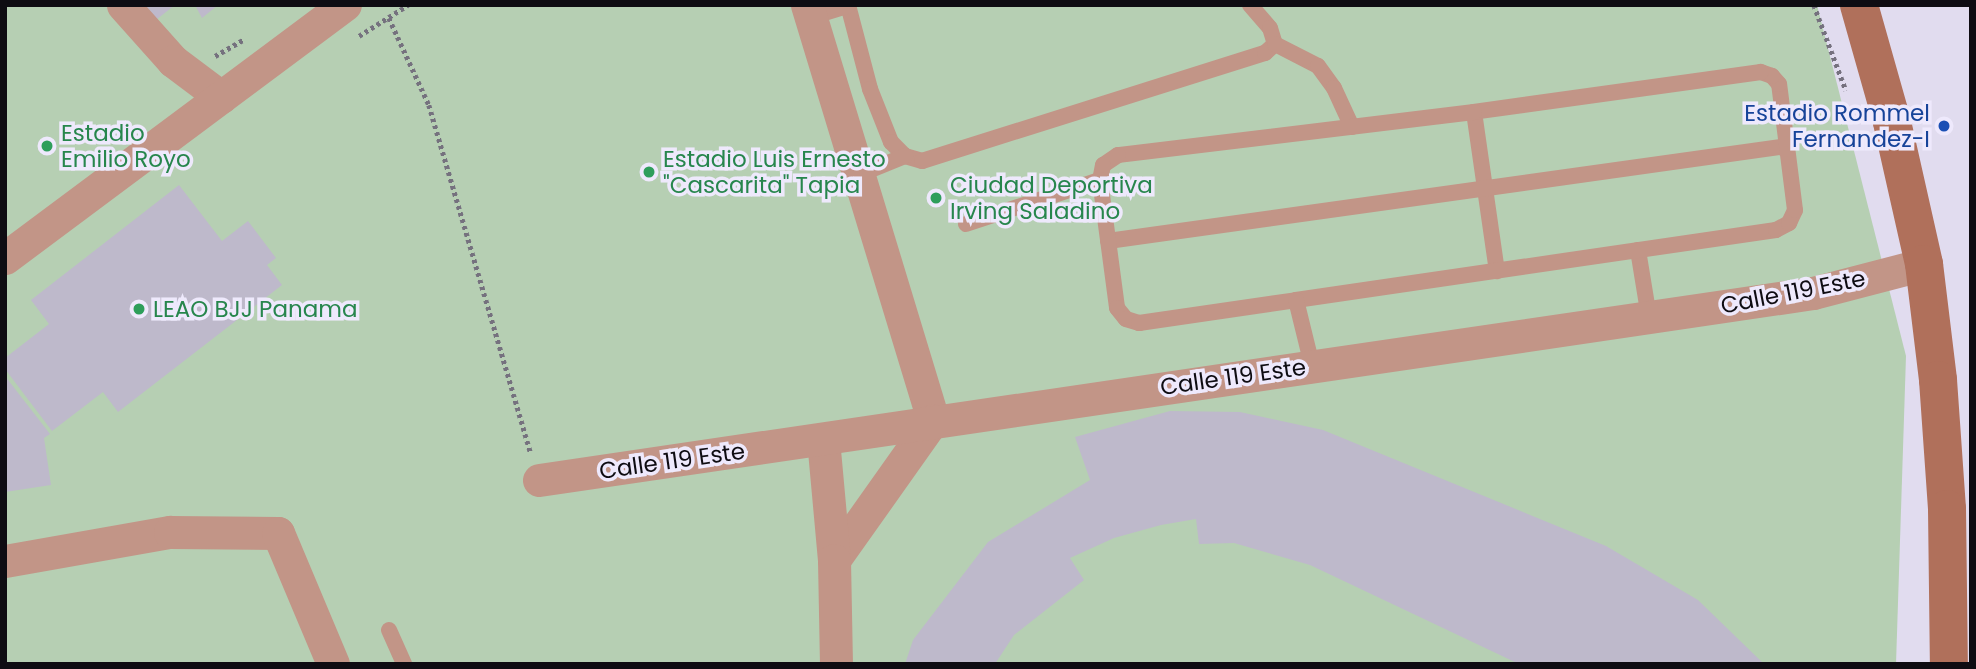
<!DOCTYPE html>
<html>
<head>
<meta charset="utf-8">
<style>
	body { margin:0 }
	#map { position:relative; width:1976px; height:669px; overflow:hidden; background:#e1dcef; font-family:Poppins,sans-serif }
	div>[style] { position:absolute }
	.green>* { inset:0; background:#b6cfb3 }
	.building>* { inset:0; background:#beb9cb }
	.path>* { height:4.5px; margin-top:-2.25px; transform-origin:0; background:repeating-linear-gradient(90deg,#75717e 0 3.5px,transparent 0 7px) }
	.lane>* { height:16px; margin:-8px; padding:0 8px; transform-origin:8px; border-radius:8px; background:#c29587 }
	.street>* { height:33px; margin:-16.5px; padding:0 16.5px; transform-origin:16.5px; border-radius:16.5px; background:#c29587 }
	.secondary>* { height:38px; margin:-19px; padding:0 19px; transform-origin:19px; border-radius:19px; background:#b0705b }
	.dots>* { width:19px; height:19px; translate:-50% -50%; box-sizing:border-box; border:4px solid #eee9fc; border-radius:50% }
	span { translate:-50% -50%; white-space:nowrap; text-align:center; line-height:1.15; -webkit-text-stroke:7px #eee9fc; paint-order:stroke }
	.transit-label { font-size:23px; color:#164399 }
	.right { translate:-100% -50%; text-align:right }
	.leisure-label { font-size:23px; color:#27864d }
	.left { translate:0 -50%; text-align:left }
	.street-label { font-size:23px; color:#0e0c12 }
	.frame { position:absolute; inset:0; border:7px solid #0e0c12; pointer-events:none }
</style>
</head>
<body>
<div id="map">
	<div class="green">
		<div style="clip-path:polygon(5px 5px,1817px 5px,1906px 356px,1896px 664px,5px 664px)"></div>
	</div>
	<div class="building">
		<div style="clip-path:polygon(139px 5px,175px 5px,152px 23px)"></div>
		<div style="clip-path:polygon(195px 5px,218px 5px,202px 18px)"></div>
		<div style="clip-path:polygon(179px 185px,222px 241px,248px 221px,276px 258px,267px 265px,282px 285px,118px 412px,103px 392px,52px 431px,5px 369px,5px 358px,49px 324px,31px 300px)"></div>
		<div style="clip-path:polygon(5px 376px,50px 434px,44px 438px,51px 485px,5px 492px)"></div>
		<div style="clip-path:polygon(1170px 411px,1240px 412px,1323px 430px,1606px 546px,1698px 600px,1764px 664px,1519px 664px,1310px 565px,1234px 543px,1199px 544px,1196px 519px,1161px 525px,1114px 538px,1070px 558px,1084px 580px,1014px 635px,995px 664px,905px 664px,913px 640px,988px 542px,1090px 480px,1075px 437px)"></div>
	</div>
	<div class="path">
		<div style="left:1814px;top:5px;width:91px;rotate:69.4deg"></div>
		<div style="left:389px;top:18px;width:96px;rotate:65.3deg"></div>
		<div style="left:429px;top:105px;width:363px;rotate:73.7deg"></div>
		<div style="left:359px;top:36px;width:58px;rotate:-32.3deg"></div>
		<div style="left:215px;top:56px;width:34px;rotate:-30deg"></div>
	</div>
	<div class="lane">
		<div style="left:848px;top:5px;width:87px;rotate:75.3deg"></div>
		<div style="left:870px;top:89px;width:57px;rotate:68.4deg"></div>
		<div style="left:891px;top:142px;width:20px;rotate:45deg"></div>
		<div style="left:905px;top:156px;width:18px;rotate:16deg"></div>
		<div style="left:922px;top:161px;width:360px;rotate:-17.5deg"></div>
		<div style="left:1265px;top:53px;width:13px;rotate:-42deg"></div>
		<div style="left:1250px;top:5px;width:30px;rotate:49deg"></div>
		<div style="left:1270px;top:28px;width:17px;rotate:73deg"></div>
		<div style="left:1275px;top:44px;width:48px;rotate:27.1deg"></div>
		<div style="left:1318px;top:66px;width:27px;rotate:54deg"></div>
		<div style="left:1334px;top:88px;width:43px;rotate:65.2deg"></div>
		<div style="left:811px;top:17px;width:39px;rotate:-17deg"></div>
		<div style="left:1474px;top:112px;width:161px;rotate:81.8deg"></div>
		<div style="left:858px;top:175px;width:51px;rotate:-22deg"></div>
		<div style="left:966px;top:224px;width:141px;rotate:-18.2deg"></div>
		<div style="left:1108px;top:241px;width:686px;rotate:-7.96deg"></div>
		<div style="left:1638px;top:250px;width:68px;rotate:80.7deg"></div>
		<div style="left:1296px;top:300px;width:485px;rotate:-8.3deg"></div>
		<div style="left:1776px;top:230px;width:15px;rotate:-28deg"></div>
		<div style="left:1789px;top:223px;width:14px;rotate:-65deg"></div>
		<div style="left:1795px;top:210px;width:127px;rotate:-97.2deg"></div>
		<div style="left:1779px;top:84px;width:11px;rotate:-131deg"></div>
		<div style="left:1772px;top:76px;width:12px;rotate:-160deg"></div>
		<div style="left:1761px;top:72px;width:290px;rotate:172.1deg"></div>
		<div style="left:1474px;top:112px;width:359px;rotate:173.1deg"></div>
		<div style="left:1118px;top:155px;width:18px;rotate:146deg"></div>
		<div style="left:1103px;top:165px;width:15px;rotate:101deg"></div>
		<div style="left:1100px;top:180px;width:129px;rotate:82.4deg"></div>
		<div style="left:1117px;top:308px;width:14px;rotate:51deg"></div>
		<div style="left:1126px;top:319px;width:14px;rotate:17deg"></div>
		<div style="left:1139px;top:323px;width:159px;rotate:-8.3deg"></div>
		<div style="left:1296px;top:300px;width:67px;rotate:76.2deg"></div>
		<div style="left:389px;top:630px;width:37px;rotate:66deg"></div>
	</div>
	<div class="street">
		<div style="left:123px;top:5px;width:75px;rotate:48.2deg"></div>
		<div style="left:173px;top:61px;width:60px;rotate:36.9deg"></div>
		<div style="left:807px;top:5px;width:434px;rotate:73.1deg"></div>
		<div style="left:933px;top:420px;width:171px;rotate:125.3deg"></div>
		<div style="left:5px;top:258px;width:424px;rotate:-36.7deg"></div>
		<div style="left:823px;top:439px;width:121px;rotate:84.8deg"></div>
		<div style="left:834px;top:560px;width:104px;rotate:88.9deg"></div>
		<div style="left:539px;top:480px;width:1288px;rotate:-8.35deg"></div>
		<div style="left:1813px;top:293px;width:115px;rotate:-14.6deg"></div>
		<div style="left:5px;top:561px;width:168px;rotate:-10deg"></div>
		<div style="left:170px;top:532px;width:108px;rotate:0.5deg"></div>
		<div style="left:278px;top:533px;width:142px;rotate:67.2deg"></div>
	</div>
	<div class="secondary">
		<div style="left:1859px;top:5px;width:122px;rotate:74.2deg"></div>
		<div style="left:1892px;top:122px;width:146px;rotate:77.3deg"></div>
		<div style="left:1924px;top:264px;width:117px;rotate:83.1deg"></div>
		<div style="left:1938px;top:380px;width:129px;rotate:86deg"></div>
		<div style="left:1947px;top:509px;width:155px;rotate:89.3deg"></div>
	</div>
	<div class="dots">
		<div style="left:1944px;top:126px;background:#1a4fb4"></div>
		<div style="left:47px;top:146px;background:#2e9e5b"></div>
		<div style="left:649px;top:172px;background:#2e9e5b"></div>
		<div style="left:936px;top:198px;background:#2e9e5b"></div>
		<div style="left:139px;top:309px;background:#2e9e5b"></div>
	</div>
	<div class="transit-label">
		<span class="right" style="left:1930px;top:126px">Estadio Rommel<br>Fernandez-I</span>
	</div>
	<div class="leisure-label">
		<span class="left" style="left:61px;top:146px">Estadio<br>Emilio Royo</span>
		<span class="left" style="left:663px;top:172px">Estadio Luis Ernesto<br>"Cascarita" Tapia</span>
		<span class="left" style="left:950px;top:198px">Ciudad Deportiva<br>Irving Saladino</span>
		<span class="left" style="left:153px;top:309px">LEAO BJJ Panama</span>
	</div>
	<div class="street-label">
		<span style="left:1793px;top:292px;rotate:-11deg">Calle 119 Este</span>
		<span style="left:1233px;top:377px;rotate:-8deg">Calle 119 Este</span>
		<span style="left:672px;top:461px;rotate:-8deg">Calle 119 Este</span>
	</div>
	<div class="frame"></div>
</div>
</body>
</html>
